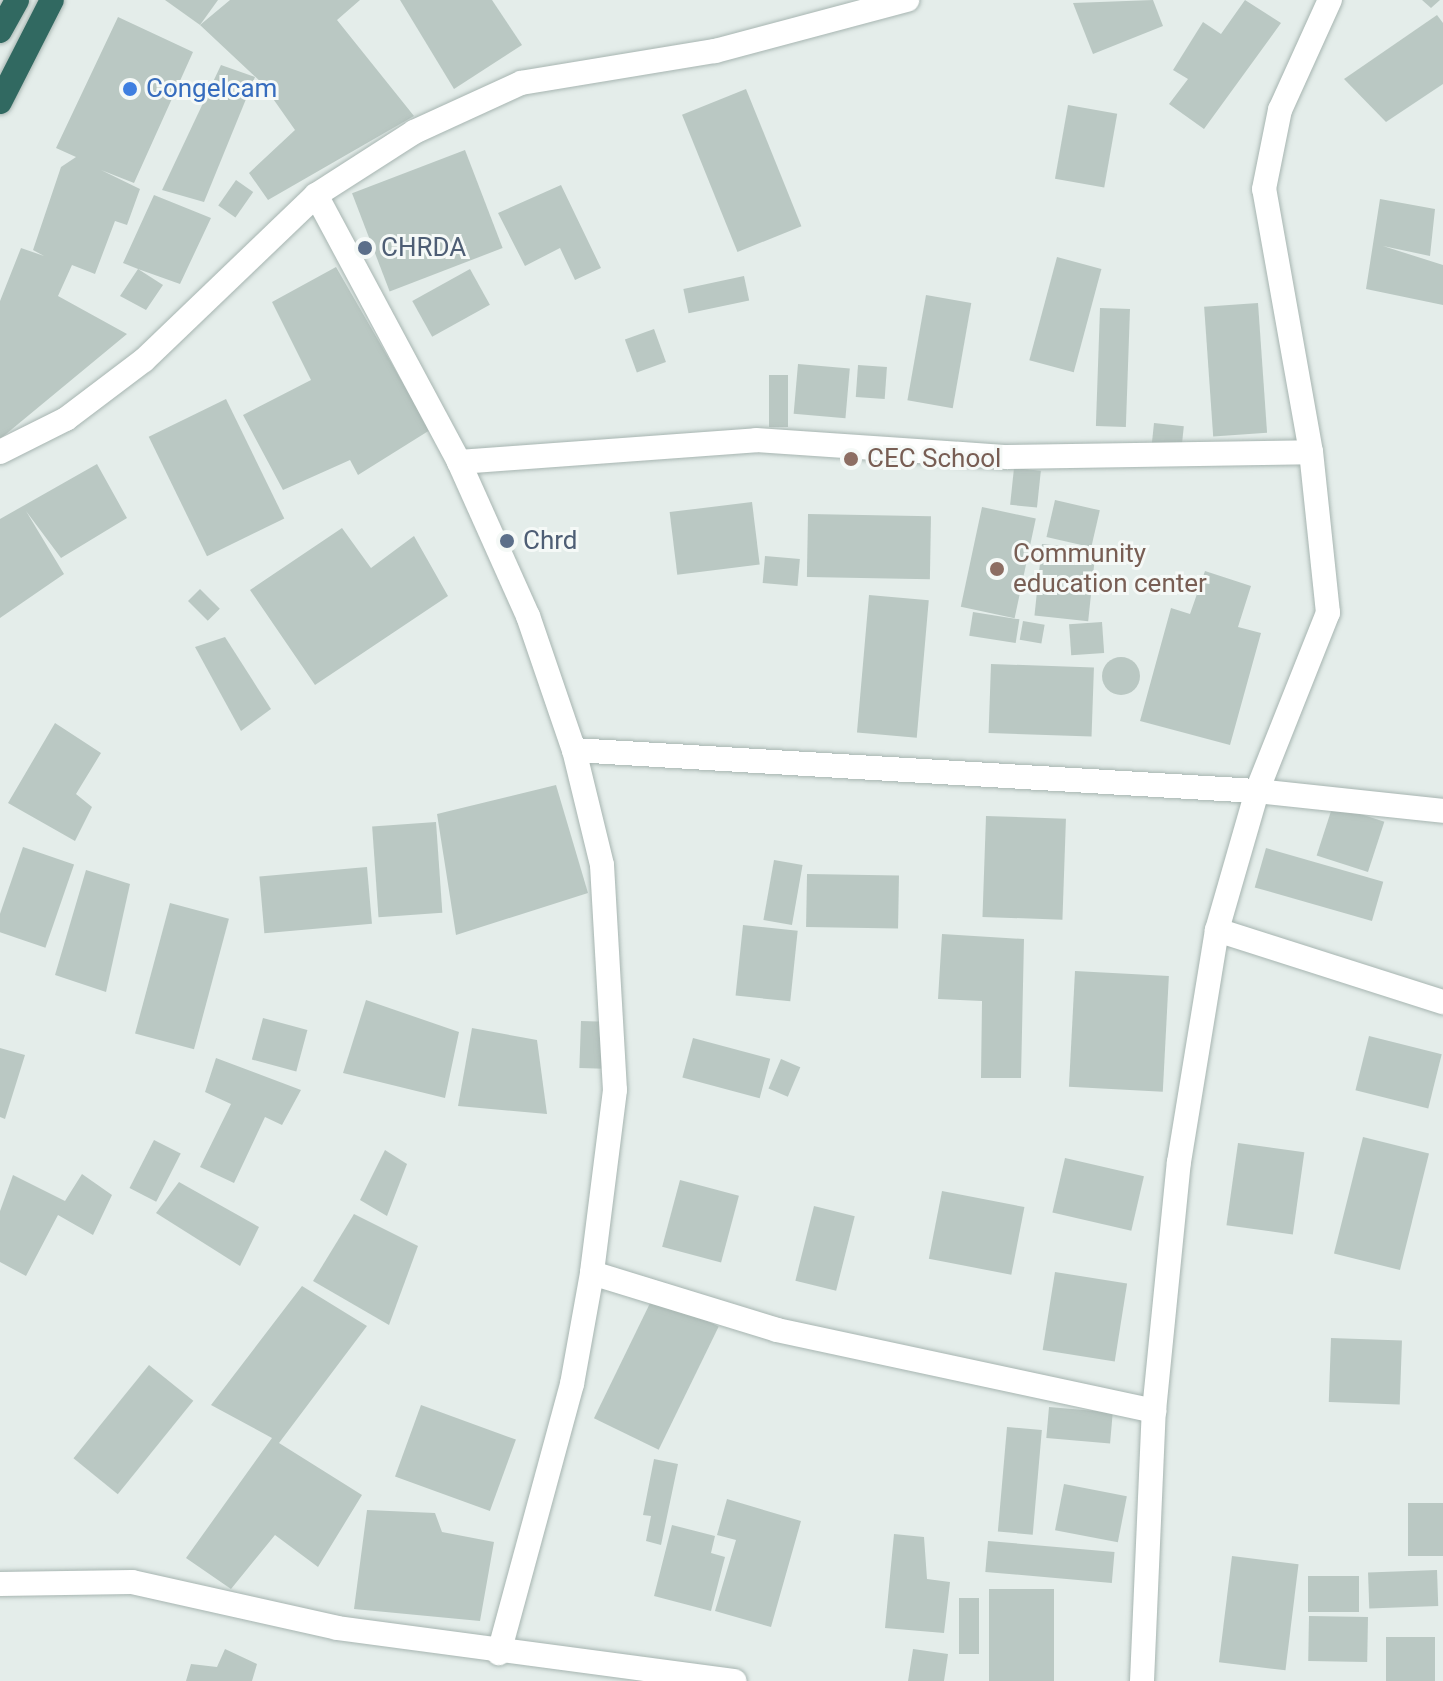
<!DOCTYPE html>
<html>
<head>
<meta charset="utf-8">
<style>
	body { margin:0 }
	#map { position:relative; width:1443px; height:1681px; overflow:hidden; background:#e4edea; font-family:Roboto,sans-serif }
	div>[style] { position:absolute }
	.building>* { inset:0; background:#bac8c3; transform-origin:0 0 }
	.round { border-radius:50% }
	.roads { filter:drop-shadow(0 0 2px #a7b5b1) drop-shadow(0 0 2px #a7b5b1) }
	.street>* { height:24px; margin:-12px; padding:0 12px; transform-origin:12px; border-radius:12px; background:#fff }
	.highway>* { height:24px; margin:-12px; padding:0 12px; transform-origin:12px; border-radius:12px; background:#316961 }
	.dots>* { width:22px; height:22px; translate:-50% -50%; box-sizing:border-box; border:4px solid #f5f9f7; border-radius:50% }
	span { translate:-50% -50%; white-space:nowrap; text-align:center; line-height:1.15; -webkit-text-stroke:6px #f5f9f7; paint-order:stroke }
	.shop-label { font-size:26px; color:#366cbe }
	.left { translate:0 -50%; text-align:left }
	.service-label { font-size:26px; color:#4e5e75 }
	.education-label { font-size:26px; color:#785e54 }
</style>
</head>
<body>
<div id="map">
	<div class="building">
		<div style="clip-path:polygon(165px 0,218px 0,200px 25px)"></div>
		<div style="clip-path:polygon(230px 0,360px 0,337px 20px,414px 116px,268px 200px,249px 173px,295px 130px,262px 83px,200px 25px)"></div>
		<div style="clip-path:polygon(400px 0,492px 0,522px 45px,454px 89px)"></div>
		<div style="clip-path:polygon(1153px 0,1163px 26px,1093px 54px,1073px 3px)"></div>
		<div style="clip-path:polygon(1245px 0,1281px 23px,1204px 129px,1169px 104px,1188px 79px,1173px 70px,1203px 22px,1221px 34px)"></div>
		<div style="clip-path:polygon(1422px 0,1440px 0,1431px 8px)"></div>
		<div style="clip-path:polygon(1437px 15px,1443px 23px,1443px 84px,1386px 122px,1344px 79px)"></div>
		<div style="clip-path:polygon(118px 17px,193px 52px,134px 183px,101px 170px,140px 189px,127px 225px,115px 221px,95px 274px,72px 265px,58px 296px,127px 334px,0 439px,0 301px,21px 248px,44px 256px,33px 250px,61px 167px,76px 157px,56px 148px)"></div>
		<div style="clip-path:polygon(221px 65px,255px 77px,204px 202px,162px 190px)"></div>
		<div style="left:746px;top:89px;width:148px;height:69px;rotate:68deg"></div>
		<div style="left:1068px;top:105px;width:50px;height:75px;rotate:10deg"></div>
		<div style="left:465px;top:150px;width:105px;height:121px;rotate:69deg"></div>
		<div style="left:236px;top:180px;width:21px;height:31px;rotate:35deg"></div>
		<div style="clip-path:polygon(561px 185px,601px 268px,575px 280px,560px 248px,525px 266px,498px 213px)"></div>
		<div style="clip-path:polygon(154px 195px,211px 218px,180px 284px,138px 269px,163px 285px,146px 310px,120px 296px,138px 269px,123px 263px)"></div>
		<div style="clip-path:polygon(1380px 199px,1435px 209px,1430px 256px,1383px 246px,1443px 265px,1443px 305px,1366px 289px)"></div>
		<div style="left:1057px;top:257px;width:46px;height:107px;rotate:15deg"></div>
		<div style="clip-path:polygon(336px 267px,430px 430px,358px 475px,350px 460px,283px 490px,243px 415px,311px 380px,272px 302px)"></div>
		<div style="left:470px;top:269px;width:41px;height:66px;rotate:61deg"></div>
		<div style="left:744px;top:276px;width:25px;height:62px;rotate:78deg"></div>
		<div style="left:926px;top:295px;width:46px;height:107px;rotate:10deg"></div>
		<div style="left:1258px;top:303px;width:130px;height:54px;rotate:86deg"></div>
		<div style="left:1100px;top:308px;width:30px;height:118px;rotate:2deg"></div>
		<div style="left:654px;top:329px;width:35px;height:31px;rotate:70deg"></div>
		<div style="left:798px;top:364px;width:52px;height:50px;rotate:5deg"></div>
		<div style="left:858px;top:365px;width:29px;height:32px;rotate:4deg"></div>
		<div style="left:769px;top:375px;width:19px;height:52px"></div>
		<div style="left:226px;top:399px;width:133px;height:86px;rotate:64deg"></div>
		<div style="left:1154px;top:423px;width:30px;height:20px;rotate:6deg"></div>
		<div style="clip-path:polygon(97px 464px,127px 518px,61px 558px,26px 511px,64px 574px,0 618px,0 519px)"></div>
		<div style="left:1014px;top:468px;width:27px;height:37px;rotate:6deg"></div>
		<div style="left:1055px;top:500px;width:46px;height:38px;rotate:13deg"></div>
		<div style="left:752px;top:502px;width:63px;height:83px;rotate:83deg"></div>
		<div style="left:982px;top:507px;width:55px;height:102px;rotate:12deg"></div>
		<div style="left:808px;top:514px;width:123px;height:63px;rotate:1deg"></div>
		<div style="clip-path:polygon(342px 528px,371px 568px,414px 536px,448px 596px,315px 685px,250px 590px)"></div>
		<div style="left:1042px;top:544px;width:54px;height:72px;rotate:6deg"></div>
		<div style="left:765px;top:556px;width:35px;height:27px;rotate:5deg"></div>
		<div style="clip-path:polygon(1205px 571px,1251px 586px,1238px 627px,1261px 633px,1230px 745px,1140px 721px,1171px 608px,1190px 614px)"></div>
		<div style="left:200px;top:589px;width:28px;height:17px;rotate:45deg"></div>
		<div style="left:869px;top:595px;width:60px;height:138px;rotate:5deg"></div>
		<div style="left:973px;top:612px;width:47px;height:24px;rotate:9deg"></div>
		<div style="left:1023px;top:621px;width:22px;height:19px;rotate:10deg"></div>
		<div style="left:1102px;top:622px;width:31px;height:33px;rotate:86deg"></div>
		<div style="clip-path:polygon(225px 637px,271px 709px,241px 731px,195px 647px)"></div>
		<div class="round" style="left:1102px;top:657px;width:38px;height:38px"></div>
		<div style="left:991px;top:664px;width:103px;height:69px;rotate:2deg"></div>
		<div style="clip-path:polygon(55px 723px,101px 753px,76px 794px,92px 807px,75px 841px,8px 803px)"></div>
		<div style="clip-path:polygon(556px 785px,588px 893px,456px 935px,437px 814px)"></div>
		<div style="left:1333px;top:805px;width:54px;height:53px;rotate:18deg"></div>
		<div style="left:986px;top:816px;width:80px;height:101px;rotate:2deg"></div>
		<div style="left:436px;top:822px;width:91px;height:64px;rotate:86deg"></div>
		<div style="left:23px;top:847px;width:54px;height:88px;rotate:19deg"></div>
		<div style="left:1266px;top:848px;width:122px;height:41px;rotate:16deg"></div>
		<div style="left:774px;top:860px;width:29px;height:61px;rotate:10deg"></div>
		<div style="left:367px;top:867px;width:57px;height:108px;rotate:85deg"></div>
		<div style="clip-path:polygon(86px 870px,130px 884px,106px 992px,55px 975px)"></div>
		<div style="left:807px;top:874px;width:92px;height:53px;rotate:1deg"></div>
		<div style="left:170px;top:903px;width:61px;height:135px;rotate:15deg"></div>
		<div style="left:743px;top:925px;width:55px;height:71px;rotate:6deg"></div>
		<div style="clip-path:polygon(942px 934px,1024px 939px,1021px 1078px,981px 1078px,982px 1001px,938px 999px)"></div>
		<div style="left:1075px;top:971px;width:94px;height:116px;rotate:3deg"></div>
		<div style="clip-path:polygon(366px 1000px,459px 1032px,445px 1098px,343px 1073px)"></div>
		<div style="left:263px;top:1018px;width:46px;height:43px;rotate:15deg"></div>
		<div style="left:581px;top:1021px;width:25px;height:47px;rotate:2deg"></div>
		<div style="clip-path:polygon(472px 1028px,537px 1040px,547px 1114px,458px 1106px)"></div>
		<div style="left:1369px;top:1036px;width:75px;height:56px;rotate:14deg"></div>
		<div style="left:693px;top:1038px;width:80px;height:41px;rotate:15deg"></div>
		<div style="clip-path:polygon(0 1048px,25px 1055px,5px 1119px,0 1117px)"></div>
		<div style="clip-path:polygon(216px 1058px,301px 1090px,282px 1125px,265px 1117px,234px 1183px,200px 1167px,231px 1104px,205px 1092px)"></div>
		<div style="left:781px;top:1059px;width:21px;height:32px;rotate:23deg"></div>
		<div style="left:1363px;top:1137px;width:68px;height:120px;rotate:14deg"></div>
		<div style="left:154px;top:1140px;width:30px;height:54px;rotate:27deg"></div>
		<div style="left:1238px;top:1143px;width:67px;height:83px;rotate:8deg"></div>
		<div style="clip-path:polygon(385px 1150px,407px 1164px,387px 1216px,360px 1200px)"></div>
		<div style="left:1065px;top:1158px;width:81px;height:56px;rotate:13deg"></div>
		<div style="clip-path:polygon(82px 1174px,112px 1195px,93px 1235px,58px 1215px,26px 1276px,0 1262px,0 1211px,13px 1175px,65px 1201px)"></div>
		<div style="left:680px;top:1180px;width:61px;height:69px;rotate:15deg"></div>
		<div style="clip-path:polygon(179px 1182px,259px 1227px,240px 1266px,156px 1213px)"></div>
		<div style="left:942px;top:1191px;width:84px;height:69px;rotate:11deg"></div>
		<div style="left:814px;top:1206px;width:42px;height:77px;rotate:14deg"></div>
		<div style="clip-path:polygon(354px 1214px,418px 1246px,389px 1325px,313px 1281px)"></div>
		<div style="left:1055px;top:1272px;width:73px;height:79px;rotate:9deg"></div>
		<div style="clip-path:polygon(302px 1286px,367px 1326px,279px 1443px,362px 1495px,318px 1567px,275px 1535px,231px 1589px,186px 1558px,272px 1438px,211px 1405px)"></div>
		<div style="left:654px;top:1295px;width:72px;height:137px;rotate:26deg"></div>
		<div style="left:1331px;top:1338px;width:71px;height:64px;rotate:2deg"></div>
		<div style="left:149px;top:1365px;width:57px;height:120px;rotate:39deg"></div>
		<div style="left:421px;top:1405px;width:101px;height:76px;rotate:20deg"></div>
		<div style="left:1049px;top:1407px;width:64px;height:31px;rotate:5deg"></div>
		<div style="left:1007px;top:1427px;width:35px;height:105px;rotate:5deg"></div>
		<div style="clip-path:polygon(654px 1459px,678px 1464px,661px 1545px,646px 1541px,651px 1516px,643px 1515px)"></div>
		<div style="left:1064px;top:1484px;width:64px;height:47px;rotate:11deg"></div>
		<div style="clip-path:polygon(727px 1499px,801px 1521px,771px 1627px,715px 1611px,736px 1540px,717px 1535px)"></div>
		<div style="left:1443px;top:1503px;width:53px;height:35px;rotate:90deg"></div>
		<div style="clip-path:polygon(367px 1510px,435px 1513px,442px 1532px,494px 1542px,480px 1621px,354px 1609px)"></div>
		<div style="clip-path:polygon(672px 1525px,715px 1536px,711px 1553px,725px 1557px,711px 1611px,654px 1596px)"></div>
		<div style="clip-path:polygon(894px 1534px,924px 1537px,927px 1579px,950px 1582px,944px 1633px,885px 1628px)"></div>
		<div style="left:988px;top:1541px;width:127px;height:31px;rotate:5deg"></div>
		<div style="left:1232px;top:1556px;width:67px;height:107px;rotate:7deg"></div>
		<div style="left:1437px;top:1570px;width:36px;height:69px;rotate:88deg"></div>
		<div style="left:1308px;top:1576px;width:51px;height:36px"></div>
		<div style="left:989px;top:1589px;width:65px;height:92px"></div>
		<div style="left:959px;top:1598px;width:20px;height:56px"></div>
		<div style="left:1309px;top:1616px;width:59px;height:45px;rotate:1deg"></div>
		<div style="left:1386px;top:1637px;width:49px;height:44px"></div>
		<div style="clip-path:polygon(225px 1649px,257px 1664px,252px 1681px,186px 1681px,191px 1664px,217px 1667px)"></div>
		<div style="clip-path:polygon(913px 1649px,948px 1654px,944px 1681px,908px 1681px)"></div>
	</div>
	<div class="roads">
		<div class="street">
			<div style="left:316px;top:195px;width:303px;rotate:61.8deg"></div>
			<div style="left:459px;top:462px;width:169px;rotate:65.9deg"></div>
			<div style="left:528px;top:616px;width:142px;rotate:71.1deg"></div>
			<div style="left:574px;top:750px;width:118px;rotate:76.3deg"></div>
			<div style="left:602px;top:865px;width:225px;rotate:86.7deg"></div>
			<div style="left:615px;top:1090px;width:184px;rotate:97.2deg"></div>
			<div style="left:592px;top:1273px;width:113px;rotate:100.2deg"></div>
			<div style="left:572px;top:1384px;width:279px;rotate:105.2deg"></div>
			<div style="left:0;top:452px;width:74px;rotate:-26.6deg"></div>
			<div style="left:66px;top:419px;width:98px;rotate:-37.1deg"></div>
			<div style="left:144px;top:360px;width:238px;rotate:-43.8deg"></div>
			<div style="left:316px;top:195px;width:117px;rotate:-32.7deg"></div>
			<div style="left:414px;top:132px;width:118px;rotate:-24.6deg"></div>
			<div style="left:521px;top:83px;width:197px;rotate:-9.4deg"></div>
			<div style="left:715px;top:51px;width:199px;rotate:-14.9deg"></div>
			<div style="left:459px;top:462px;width:298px;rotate:-4.2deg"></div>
			<div style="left:756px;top:440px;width:252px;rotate:3.9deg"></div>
			<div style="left:1007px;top:457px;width:304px;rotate:-0.9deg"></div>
			<div style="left:574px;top:750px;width:684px;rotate:3.44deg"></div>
			<div style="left:1257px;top:791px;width:187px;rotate:6.1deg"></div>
			<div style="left:1217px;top:930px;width:237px;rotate:17.7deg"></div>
			<div style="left:592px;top:1273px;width:194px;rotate:17.1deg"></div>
			<div style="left:777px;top:1330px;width:386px;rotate:12.1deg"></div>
			<div style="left:0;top:1584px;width:132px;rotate:-0.9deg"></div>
			<div style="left:132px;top:1582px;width:210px;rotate:12.6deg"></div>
			<div style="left:337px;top:1628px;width:401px;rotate:7.6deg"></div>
			<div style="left:1142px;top:1681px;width:270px;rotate:-87.5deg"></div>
			<div style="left:1154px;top:1411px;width:250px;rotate:-84.3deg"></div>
			<div style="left:1179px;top:1162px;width:235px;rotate:-80.7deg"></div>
			<div style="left:1217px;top:930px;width:145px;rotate:-73.9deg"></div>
			<div style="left:1257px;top:791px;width:192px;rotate:-68.3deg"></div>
			<div style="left:1328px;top:613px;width:162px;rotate:-96deg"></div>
			<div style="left:1311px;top:452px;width:267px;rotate:-100.1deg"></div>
			<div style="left:1264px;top:189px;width:81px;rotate:-78.6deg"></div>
			<div style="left:1280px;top:110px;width:121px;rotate:-65.6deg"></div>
		</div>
		<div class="highway">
			<div style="left:0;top:31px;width:35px;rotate:-61deg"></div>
			<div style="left:0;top:102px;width:114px;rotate:-63deg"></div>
		</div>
	</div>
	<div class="dots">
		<div style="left:130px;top:89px;background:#3f7fe0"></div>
		<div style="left:365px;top:248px;background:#5c6f8a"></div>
		<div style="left:851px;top:459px;background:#8d6e63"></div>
		<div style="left:507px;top:541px;background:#5c6f8a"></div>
		<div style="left:997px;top:569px;background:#8d6e63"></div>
	</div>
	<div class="shop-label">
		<span class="left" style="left:146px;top:89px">Congelcam</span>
	</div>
	<div class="service-label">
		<span class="left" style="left:381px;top:248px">CHRDA</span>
		<span class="left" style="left:523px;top:541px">Chrd</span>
	</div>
	<div class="education-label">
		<span class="left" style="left:867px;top:459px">CEC School</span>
		<span class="left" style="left:1013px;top:569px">Community<br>education center</span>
	</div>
</div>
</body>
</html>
